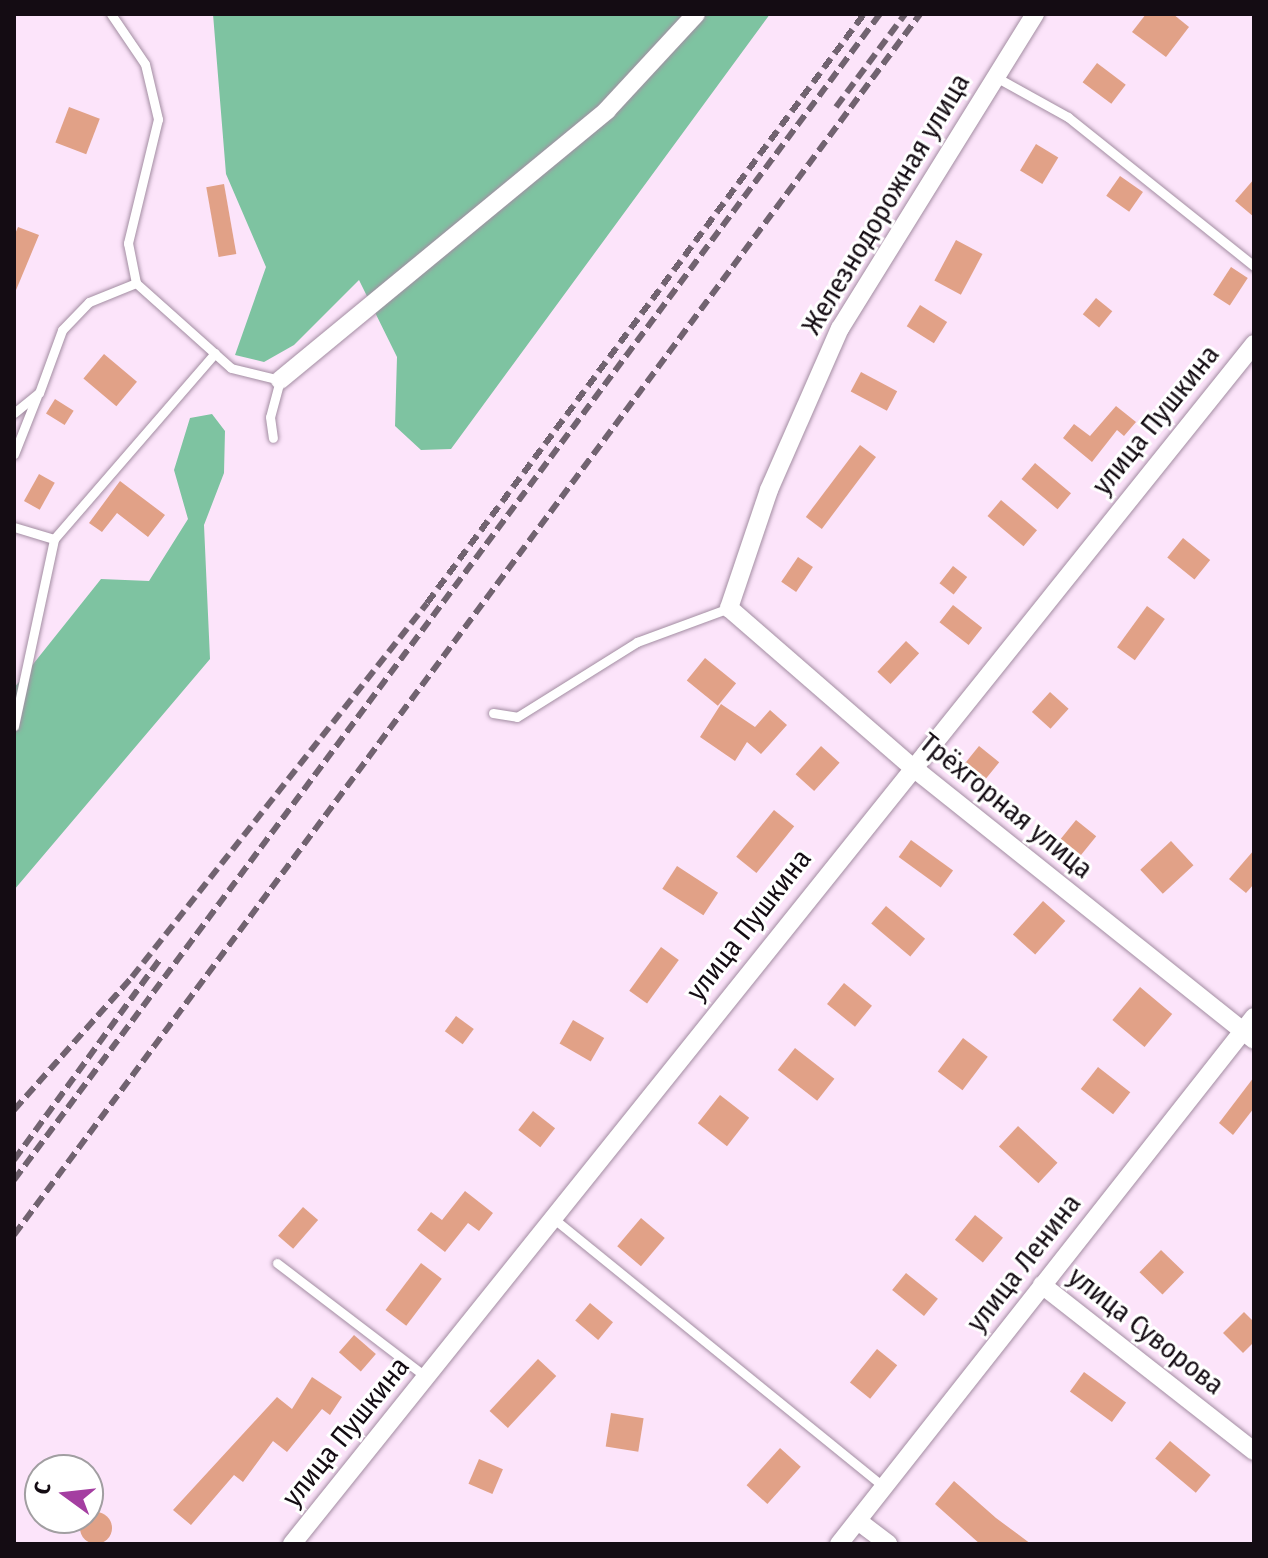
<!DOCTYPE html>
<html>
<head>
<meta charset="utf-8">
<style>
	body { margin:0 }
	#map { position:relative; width:1268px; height:1558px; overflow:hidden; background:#fce4fa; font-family:"Fira Sans Condensed",sans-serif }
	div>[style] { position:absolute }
	.forest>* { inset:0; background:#7ec3a1 }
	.building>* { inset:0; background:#e1a187; transform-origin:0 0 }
	.round { border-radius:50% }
	.roads { filter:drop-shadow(0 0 2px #a38da2) drop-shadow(0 0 2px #a38da2) }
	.service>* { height:9px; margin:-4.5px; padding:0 4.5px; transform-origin:4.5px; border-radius:4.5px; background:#fff }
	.minor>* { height:18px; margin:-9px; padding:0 9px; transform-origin:9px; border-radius:9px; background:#fff }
	.rail>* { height:6px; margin-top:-3px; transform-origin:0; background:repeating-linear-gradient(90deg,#716370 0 12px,transparent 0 18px) }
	span { translate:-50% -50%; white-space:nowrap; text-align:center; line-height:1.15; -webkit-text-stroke:6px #fff; paint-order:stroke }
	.street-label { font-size:28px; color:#140c13 }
	.frame { position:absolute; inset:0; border:16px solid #140c13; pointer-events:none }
	.north { position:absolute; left:24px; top:1454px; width:80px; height:80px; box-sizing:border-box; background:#fff; border:2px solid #a19ea1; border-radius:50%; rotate:285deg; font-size:22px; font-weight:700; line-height:32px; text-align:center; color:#140c13 }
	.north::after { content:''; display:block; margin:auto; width:28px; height:36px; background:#a43ea1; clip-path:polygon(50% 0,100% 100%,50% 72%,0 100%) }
</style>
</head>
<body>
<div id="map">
	<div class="forest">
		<div style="clip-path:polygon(213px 14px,770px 14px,451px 449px,421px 450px,395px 426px,397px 357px,359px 280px,294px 345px,264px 362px,235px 355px,266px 267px,226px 174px)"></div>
		<div style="clip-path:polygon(212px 414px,225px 431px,224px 473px,204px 525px,210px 659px,14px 890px,14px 688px,101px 579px,149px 581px,188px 519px,174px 470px,190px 418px)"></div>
	</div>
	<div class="building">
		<div style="clip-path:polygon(1146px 14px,1173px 14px,1189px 27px,1166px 57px,1132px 32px)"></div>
		<div style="left:1097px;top:63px;width:36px;height:24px;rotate:37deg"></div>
		<div style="left:69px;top:107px;width:33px;height:38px;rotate:21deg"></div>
		<div style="left:1036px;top:144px;width:26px;height:31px;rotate:31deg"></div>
		<div style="left:1120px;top:176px;width:28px;height:24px;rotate:35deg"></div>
		<div style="clip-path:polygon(1254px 179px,1254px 217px,1235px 201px)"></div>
		<div style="left:224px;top:184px;width:71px;height:18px;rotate:80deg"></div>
		<div style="clip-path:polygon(18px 227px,39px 235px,14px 295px,14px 236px)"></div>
		<div style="left:956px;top:240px;width:30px;height:46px;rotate:28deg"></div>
		<div style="left:1231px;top:267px;width:20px;height:33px;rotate:33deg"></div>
		<div style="left:1096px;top:298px;width:21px;height:21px;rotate:39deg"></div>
		<div style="left:920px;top:305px;width:32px;height:25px;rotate:32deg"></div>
		<div style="left:104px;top:354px;width:43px;height:32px;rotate:40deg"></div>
		<div style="left:861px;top:372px;width:41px;height:22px;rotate:28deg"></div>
		<div style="left:55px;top:399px;width:22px;height:17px;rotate:32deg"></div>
		<div style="clip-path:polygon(1116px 406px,1136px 422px,1124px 436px,1117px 430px,1092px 462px,1063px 438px,1074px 424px,1090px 436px)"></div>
		<div style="left:860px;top:445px;width:20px;height:90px;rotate:37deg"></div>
		<div style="left:1035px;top:463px;width:47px;height:21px;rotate:40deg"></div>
		<div style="left:39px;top:474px;width:18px;height:31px;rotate:29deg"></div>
		<div style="clip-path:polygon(120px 481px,165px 515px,148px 537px,117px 513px,102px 532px,89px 523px)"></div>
		<div style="left:1001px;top:500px;width:47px;height:21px;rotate:40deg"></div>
		<div style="left:1183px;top:538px;width:35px;height:25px;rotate:39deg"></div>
		<div style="left:798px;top:557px;width:18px;height:30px;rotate:34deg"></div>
		<div style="left:953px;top:566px;width:18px;height:22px;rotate:38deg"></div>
		<div style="left:953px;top:605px;width:37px;height:22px;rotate:38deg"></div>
		<div style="left:1147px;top:606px;width:22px;height:51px;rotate:36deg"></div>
		<div style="left:906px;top:641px;width:18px;height:42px;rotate:43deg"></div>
		<div style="left:705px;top:658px;width:40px;height:29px;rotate:39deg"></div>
		<div style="left:1050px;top:692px;width:25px;height:27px;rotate:42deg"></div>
		<div style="clip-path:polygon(721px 704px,755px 727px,770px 710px,787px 725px,761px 754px,747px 742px,735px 761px,700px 737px)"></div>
		<div style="left:821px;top:746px;width:25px;height:38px;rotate:42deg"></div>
		<div style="left:979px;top:746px;width:26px;height:26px;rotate:39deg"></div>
		<div style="left:774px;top:810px;width:26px;height:60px;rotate:39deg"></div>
		<div style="left:1076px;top:820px;width:26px;height:27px;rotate:39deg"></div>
		<div style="left:911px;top:840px;width:52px;height:21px;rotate:36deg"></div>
		<div style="left:1171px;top:841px;width:33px;height:42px;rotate:47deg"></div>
		<div style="clip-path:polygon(1254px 850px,1254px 884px,1246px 893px,1229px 879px)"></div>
		<div style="left:677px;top:866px;width:49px;height:27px;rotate:33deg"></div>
		<div style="left:1043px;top:901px;width:30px;height:45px;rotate:42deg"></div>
		<div style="left:886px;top:906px;width:51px;height:23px;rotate:40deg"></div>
		<div style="left:661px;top:947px;width:22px;height:54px;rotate:36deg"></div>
		<div style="left:844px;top:983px;width:36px;height:27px;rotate:39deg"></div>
		<div style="left:1140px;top:987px;width:42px;height:43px;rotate:40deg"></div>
		<div style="left:456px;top:1016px;width:22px;height:19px;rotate:36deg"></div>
		<div style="left:573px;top:1020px;width:36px;height:27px;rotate:30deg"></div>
		<div style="left:963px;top:1038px;width:31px;height:42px;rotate:37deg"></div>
		<div style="left:795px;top:1048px;width:50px;height:28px;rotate:38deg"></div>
		<div style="left:1098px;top:1067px;width:41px;height:28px;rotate:38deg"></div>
		<div style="clip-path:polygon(1254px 1077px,1254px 1108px,1233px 1135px,1219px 1123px)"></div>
		<div style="left:720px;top:1095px;width:37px;height:36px;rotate:38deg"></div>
		<div style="left:533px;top:1111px;width:28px;height:24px;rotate:38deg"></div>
		<div style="left:1018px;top:1126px;width:54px;height:28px;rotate:43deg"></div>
		<div style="clip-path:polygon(465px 1191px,493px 1213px,479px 1231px,468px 1223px,445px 1252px,417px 1230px,431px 1212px,442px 1220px)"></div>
		<div style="left:303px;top:1207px;width:20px;height:38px;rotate:41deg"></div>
		<div style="left:975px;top:1215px;width:36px;height:32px;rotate:39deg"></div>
		<div style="left:641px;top:1218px;width:31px;height:37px;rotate:40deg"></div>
		<div style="left:1161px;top:1250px;width:32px;height:31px;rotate:44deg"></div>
		<div style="left:421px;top:1263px;width:26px;height:59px;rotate:37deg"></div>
		<div style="left:906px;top:1273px;width:41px;height:22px;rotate:39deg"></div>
		<div style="left:590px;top:1303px;width:30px;height:23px;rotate:40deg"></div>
		<div style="clip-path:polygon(1244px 1312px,1254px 1322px,1254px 1342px,1243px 1353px,1223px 1333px)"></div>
		<div style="left:354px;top:1335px;width:29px;height:23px;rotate:41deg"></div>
		<div style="left:877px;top:1349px;width:26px;height:43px;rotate:39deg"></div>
		<div style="left:538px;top:1359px;width:25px;height:71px;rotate:43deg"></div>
		<div style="left:1084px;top:1372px;width:52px;height:24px;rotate:36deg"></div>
		<div style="clip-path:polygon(312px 1377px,342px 1397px,330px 1415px,322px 1409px,287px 1452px,273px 1441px,243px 1482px,234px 1475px,191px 1525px,173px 1510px,277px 1397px,292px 1409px)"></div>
		<div style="left:611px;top:1413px;width:33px;height:34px;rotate:9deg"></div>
		<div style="left:1170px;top:1441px;width:53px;height:23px;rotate:40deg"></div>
		<div style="left:780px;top:1448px;width:28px;height:50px;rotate:42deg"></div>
		<div style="left:479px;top:1459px;width:26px;height:27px;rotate:23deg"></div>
		<div style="clip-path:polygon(954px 1481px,996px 1518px,1031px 1544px,980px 1544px,935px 1504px)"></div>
		<div class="round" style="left:80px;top:1512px;width:32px;height:32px"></div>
	</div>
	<div class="roads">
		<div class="service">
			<div style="left:111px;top:14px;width:60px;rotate:55.8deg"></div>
			<div style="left:145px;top:64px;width:57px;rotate:76.7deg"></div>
			<div style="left:158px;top:119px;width:128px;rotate:103.6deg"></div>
			<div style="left:128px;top:243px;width:41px;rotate:78.7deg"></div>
			<div style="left:994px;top:76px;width:85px;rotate:29deg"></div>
			<div style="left:1068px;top:117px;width:238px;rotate:38.7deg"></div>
			<div style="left:14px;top:413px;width:32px;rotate:-39deg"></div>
			<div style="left:39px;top:393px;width:67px;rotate:-69.9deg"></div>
			<div style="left:62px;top:330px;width:39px;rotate:-46deg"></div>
			<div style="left:89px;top:302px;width:51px;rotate:-22deg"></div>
			<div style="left:136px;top:283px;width:127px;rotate:41.8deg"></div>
			<div style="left:231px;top:368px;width:50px;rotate:13.8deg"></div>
			<div style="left:280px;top:380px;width:38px;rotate:105deg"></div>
			<div style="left:270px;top:417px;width:21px;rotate:82deg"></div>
			<div style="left:14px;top:454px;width:62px;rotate:-68.4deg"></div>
			<div style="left:14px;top:527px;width:42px;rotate:16.7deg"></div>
			<div style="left:54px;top:539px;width:246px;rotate:-49.1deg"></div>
			<div style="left:493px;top:713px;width:24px;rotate:9deg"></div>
			<div style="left:517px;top:717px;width:142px;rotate:-32deg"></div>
			<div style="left:637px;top:642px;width:98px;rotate:-20.3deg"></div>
			<div style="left:14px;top:726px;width:191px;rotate:-77.9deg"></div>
			<div style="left:553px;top:1218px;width:425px;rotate:39.1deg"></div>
			<div style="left:277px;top:1263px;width:188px;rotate:37.4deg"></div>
		</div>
		<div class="minor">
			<div style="left:1035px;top:14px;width:370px;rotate:121.8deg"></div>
			<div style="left:840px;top:328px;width:177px;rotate:113.7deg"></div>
			<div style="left:769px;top:490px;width:125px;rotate:108.7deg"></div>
			<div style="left:729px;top:608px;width:241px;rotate:41deg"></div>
			<div style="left:911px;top:766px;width:439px;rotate:38.6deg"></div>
			<div style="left:280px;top:380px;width:424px;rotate:-39.5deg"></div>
			<div style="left:607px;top:110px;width:131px;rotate:-47.2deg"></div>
			<div style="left:1042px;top:1285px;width:269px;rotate:38.1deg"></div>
			<div style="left:858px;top:1521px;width:38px;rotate:37deg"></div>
			<div style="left:292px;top:1544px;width:1538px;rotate:-51.28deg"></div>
			<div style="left:839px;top:1544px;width:671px;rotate:-51.78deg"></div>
		</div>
	</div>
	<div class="rail">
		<div style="left:836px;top:107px;width:116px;rotate:-53.4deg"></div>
		<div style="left:14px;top:1110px;width:178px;rotate:-48.4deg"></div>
		<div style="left:132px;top:977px;width:476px;rotate:-51.7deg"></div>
		<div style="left:427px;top:603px;width:733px;rotate:-53.43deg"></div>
		<div style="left:14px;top:1160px;width:248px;rotate:-54deg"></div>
		<div style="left:14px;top:1180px;width:1452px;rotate:-53.4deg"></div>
		<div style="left:14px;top:1235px;width:1520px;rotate:-53.42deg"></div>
	</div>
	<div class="street-label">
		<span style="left:886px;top:204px;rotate:-59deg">Железнодорожная улица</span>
		<span style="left:1156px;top:420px;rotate:-51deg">улица Пушкина</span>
		<span style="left:1006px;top:806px;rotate:39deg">Трёхгорная улица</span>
		<span style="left:749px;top:925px;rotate:-52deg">улица Пушкина</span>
		<span style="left:1024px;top:1263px;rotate:-52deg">улица Ленина</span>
		<span style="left:1146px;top:1331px;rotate:38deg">улица Суворова</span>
		<span style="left:346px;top:1432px;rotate:-51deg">улица Пушкина</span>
	</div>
	<div class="frame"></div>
	<div class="north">С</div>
</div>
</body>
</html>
